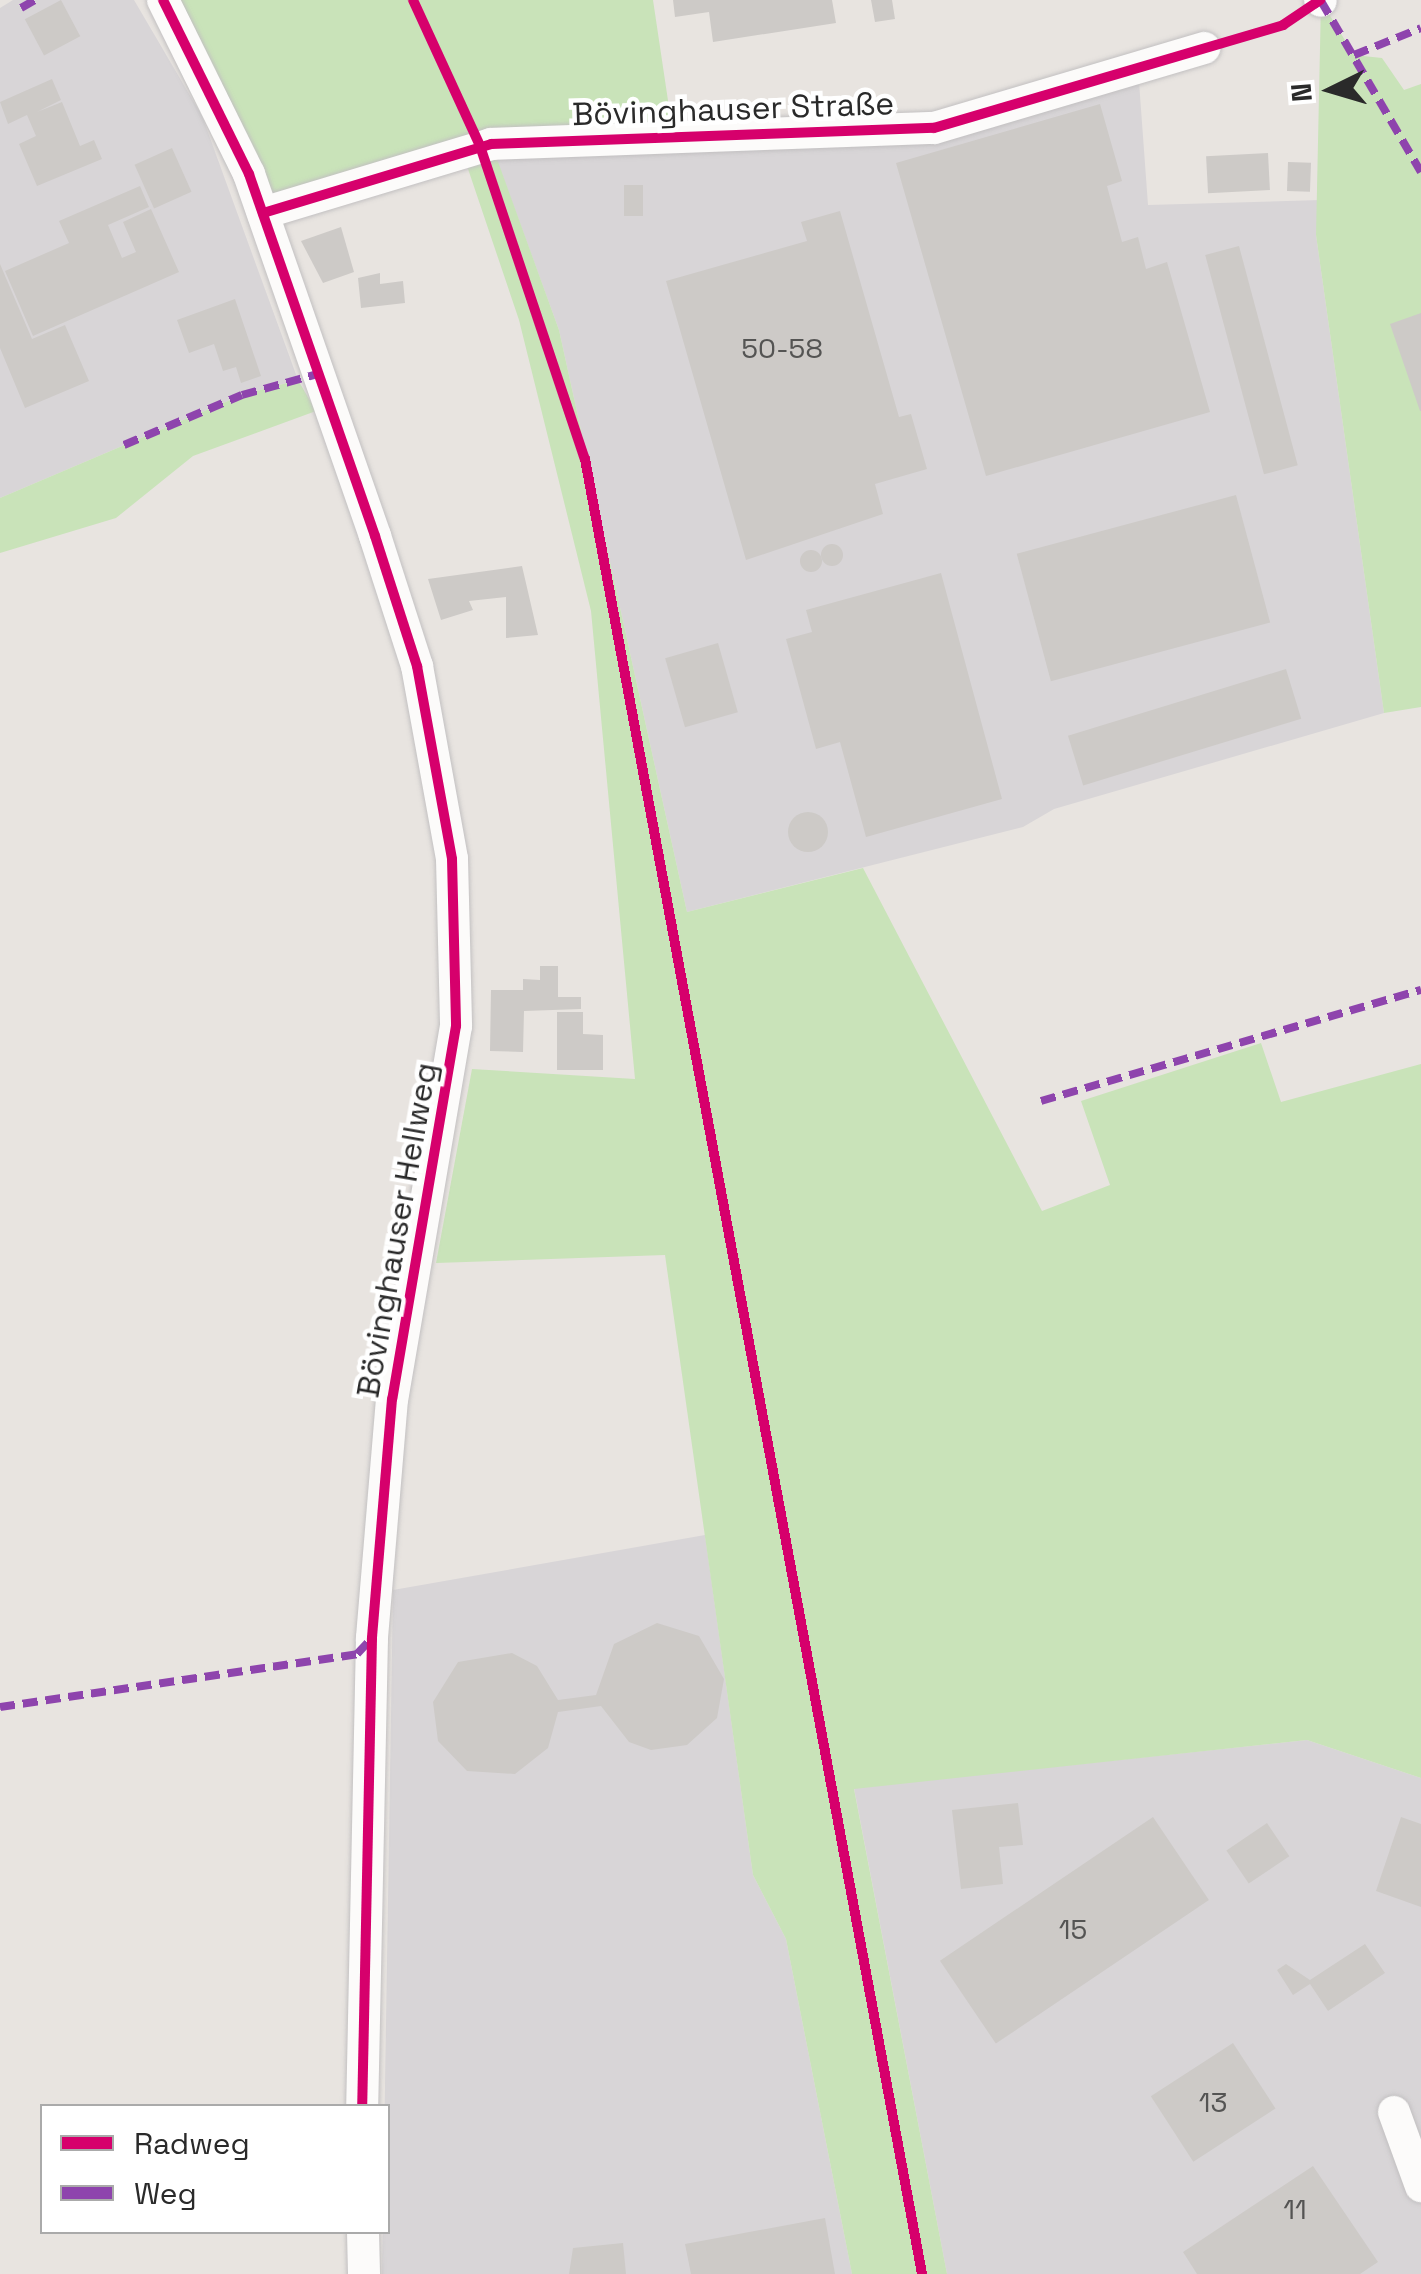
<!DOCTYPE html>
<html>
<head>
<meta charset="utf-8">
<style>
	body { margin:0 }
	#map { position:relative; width:1421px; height:2274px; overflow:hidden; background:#e8e4e0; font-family:"Space Grotesk",sans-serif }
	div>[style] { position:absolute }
	.industrial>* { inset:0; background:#d8d5d7 }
	.green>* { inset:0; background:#c9e3b9 }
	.building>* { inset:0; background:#cdcac7; transform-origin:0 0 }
	.round { border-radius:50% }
	.roads { filter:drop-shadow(0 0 2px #c2c0c1) drop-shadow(0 0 2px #c2c0c1) }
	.minor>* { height:32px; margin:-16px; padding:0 16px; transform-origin:16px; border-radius:16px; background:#fcfbfa }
	.quiet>* { height:8px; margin-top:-4px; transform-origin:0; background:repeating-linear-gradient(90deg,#8e44ad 0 15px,transparent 0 23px) }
	.cycleway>* { height:10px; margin:-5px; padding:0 5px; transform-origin:5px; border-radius:5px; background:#d6006c }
	span { translate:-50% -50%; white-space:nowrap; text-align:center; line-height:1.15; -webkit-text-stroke:9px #fff; paint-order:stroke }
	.number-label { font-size:28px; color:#545453 }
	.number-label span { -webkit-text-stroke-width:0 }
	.street-label { font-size:32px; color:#2a2a2a }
	.legend { position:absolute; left:40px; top:2104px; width:350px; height:130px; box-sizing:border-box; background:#fff; border:2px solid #aaa; margin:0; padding:12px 18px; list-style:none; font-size:30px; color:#2a2a2a }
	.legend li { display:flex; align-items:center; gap:20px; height:50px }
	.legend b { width:50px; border:2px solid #aaa }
	.north { position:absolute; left:1281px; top:40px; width:100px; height:100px; -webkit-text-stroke:8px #fff; paint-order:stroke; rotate:265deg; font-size:28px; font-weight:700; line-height:40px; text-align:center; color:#2a2a2a }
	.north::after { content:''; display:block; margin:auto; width:35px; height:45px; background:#2a2a2a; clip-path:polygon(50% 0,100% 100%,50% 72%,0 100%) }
</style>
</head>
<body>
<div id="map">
	<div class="industrial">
		<div style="clip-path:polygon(13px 0,134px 0,202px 116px,298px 380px,242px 395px,0 498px,0 8px)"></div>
		<div style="clip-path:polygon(1138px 68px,1148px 205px,1321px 200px,1316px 235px,1384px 713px,1054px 809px,1023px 827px,687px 912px,559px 330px,491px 144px,933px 128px)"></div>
		<div style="clip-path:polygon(705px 1535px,753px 1875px,786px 1939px,852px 2274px,382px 2274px,393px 1590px)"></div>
		<div style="clip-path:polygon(1307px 1740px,1421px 1778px,1421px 2274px,947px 2274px,854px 1788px)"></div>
	</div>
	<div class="green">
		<div style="clip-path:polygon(168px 0,653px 0,673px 134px,492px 145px,559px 330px,687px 912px,863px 868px,1042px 1211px,1110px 1185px,1081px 1101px,1261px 1043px,1281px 1102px,1421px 1064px,1421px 1778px,1307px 1740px,854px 1789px,947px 2274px,852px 2274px,786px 1939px,753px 1875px,665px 1255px,436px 1263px,472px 1069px,635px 1079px,591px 611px,519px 320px,465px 160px,263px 209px)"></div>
		<div style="clip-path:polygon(1321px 1px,1354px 55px,1382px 58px,1404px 90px,1421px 84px,1421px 707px,1384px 713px,1316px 235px)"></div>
		<div style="clip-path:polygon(298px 380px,316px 411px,193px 456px,116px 518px,0 553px,0 498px,242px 395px)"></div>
	</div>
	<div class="building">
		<div style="left:61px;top:0;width:41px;height:41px;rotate:62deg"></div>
		<div style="clip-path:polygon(673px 0,832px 0,836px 23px,713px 42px,709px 12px,675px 17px)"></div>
		<div style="clip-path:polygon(871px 0,892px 0,895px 19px,875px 22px)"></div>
		<div style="clip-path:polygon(52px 79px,61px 100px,37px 112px,62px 102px,80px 146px,94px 140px,102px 159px,37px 186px,19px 144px,36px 136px,27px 115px,8px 124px,0 102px)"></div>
		<div style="clip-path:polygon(1100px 104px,1122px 181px,1107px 186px,1122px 242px,1138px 237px,1146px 269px,1167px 262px,1210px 412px,986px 476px,896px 163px)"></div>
		<div style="left:172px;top:148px;width:48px;height:41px;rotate:66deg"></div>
		<div style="left:1268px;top:153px;width:37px;height:62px;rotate:87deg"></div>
		<div style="left:1288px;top:162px;width:23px;height:29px;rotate:2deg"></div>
		<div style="left:624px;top:185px;width:19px;height:31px"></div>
		<div style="clip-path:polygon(140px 186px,149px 207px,108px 225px,122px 258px,136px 252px,123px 222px,151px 209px,179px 272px,33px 336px,5px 271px,69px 243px,59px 221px)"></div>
		<div style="clip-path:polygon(840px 211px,899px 417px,911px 414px,927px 469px,875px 484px,883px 514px,746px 560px,666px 281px,807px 241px,801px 222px)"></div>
		<div style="clip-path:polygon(341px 227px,354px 272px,323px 283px,301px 241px)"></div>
		<div style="left:1239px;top:246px;width:227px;height:35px;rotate:75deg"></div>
		<div style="clip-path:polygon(0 264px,32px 339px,65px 325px,89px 381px,25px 408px,0 348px)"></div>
		<div style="clip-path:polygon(380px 273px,380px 284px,403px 281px,405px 303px,361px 308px,358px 278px)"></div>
		<div style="clip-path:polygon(235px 299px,261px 376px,241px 383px,236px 367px,223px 371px,214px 344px,189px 353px,177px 320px)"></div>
		<div style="clip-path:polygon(1421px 313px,1421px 411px,1420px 411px,1390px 324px)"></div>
		<div style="left:1236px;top:495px;width:132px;height:227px;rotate:75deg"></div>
		<div class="round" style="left:821px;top:544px;width:22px;height:22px"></div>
		<div class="round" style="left:800px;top:550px;width:22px;height:22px"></div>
		<div style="clip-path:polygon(522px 566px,538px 635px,506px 638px,506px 597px,469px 601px,473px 610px,441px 620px,428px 579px)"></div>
		<div style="clip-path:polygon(941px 573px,1002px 799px,866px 837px,840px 742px,816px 749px,786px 639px,812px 632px,806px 610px)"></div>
		<div style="left:718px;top:643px;width:72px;height:55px;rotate:74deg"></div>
		<div style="left:1286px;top:669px;width:52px;height:228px;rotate:73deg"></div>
		<div class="round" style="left:788px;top:812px;width:40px;height:40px"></div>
		<div style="clip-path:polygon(540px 966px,558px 966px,558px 997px,581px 997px,581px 1009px,524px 1011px,523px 1052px,490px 1051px,491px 990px,523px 990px,523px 979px,540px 980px)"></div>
		<div style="clip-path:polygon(557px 1012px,583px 1012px,583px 1034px,603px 1035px,603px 1070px,557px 1070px)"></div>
		<div style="clip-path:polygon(657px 1623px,699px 1636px,724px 1679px,717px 1718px,687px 1745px,651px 1750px,629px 1742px,601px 1706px,558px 1712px,548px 1748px,515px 1774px,467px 1771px,438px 1741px,433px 1702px,458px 1662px,512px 1653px,537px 1666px,558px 1700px,596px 1695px,614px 1644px)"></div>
		<div style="clip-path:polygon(1018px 1803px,1023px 1845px,999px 1847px,1003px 1884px,961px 1889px,952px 1810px)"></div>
		<div style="left:1153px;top:1817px;width:100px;height:257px;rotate:56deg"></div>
		<div style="clip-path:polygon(1401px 1817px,1421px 1824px,1421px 1907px,1376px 1891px)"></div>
		<div style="left:1267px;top:1823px;width:40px;height:49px;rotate:56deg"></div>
		<div style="clip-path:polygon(1365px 1944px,1385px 1973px,1328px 2011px,1310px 1984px,1293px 1995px,1277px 1970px,1286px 1964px,1310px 1980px)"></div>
		<div style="left:1233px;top:2043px;width:78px;height:98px;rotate:57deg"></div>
		<div style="clip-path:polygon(1313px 2166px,1378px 2262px,1360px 2274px,1197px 2274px,1183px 2252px)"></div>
		<div style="clip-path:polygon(825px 2218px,835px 2274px,691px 2274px,685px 2244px)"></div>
		<div style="clip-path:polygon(623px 2243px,626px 2274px,569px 2274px,573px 2248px)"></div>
	</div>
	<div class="roads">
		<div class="minor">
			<div style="left:163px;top:0;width:194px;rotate:63.7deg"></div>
			<div style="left:249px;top:174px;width:383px;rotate:70.8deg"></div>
			<div style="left:375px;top:536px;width:137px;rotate:72.1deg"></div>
			<div style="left:417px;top:666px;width:196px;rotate:79.7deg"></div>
			<div style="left:452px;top:859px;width:167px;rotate:88.6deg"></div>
			<div style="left:456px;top:1026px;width:378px;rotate:99.7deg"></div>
			<div style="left:392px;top:1399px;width:240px;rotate:94.8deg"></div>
			<div style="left:372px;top:1638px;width:468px;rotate:91.2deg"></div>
			<div style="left:1320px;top:0;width:1px;rotate:45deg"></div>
			<div style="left:263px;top:213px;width:238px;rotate:-16.8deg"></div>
			<div style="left:491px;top:144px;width:443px;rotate:-2.1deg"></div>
			<div style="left:934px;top:128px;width:282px;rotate:-16.5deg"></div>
			<div style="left:1394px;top:2112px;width:79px;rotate:70deg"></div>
			<div style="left:363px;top:2232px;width:42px;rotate:88.6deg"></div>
		</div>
	</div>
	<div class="quiet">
		<div style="left:1314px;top:5px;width:8px;rotate:-30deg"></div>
		<div style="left:1321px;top:1px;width:198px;rotate:59.7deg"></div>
		<div style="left:21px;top:8px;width:16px;rotate:-30deg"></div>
		<div style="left:1354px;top:55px;width:72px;rotate:-21.9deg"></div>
		<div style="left:124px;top:445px;width:128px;rotate:-23deg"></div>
		<div style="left:242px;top:395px;width:78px;rotate:-15.6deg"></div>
		<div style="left:1041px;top:1101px;width:396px;rotate:-16.3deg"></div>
		<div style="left:0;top:1707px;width:361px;rotate:-8.4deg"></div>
		<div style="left:357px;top:1654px;width:22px;rotate:-47deg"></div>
	</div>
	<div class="cycleway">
		<div style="left:163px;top:0;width:194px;rotate:63.7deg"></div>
		<div style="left:249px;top:174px;width:383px;rotate:70.8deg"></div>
		<div style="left:375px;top:536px;width:137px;rotate:72.1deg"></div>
		<div style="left:417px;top:666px;width:196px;rotate:79.7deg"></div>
		<div style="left:452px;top:859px;width:167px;rotate:88.6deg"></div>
		<div style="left:456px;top:1026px;width:378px;rotate:99.7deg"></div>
		<div style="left:392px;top:1399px;width:240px;rotate:94.8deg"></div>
		<div style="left:372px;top:1638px;width:468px;rotate:91.2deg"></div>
		<div style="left:413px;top:0;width:161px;rotate:65.3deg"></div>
		<div style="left:480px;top:146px;width:330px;rotate:71.5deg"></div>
		<div style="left:585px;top:459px;width:1846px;rotate:79.48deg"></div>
		<div style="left:263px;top:213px;width:238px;rotate:-16.8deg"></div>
		<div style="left:491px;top:144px;width:443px;rotate:-2.1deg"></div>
		<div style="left:934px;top:128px;width:364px;rotate:-16.4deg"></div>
		<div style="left:1283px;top:25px;width:45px;rotate:-34deg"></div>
	</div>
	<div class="number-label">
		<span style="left:782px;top:348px">50-58</span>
		<span style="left:1073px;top:1929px">15</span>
		<span style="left:1213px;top:2102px">13</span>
		<span style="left:1295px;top:2209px">11</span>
	</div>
	<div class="street-label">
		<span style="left:733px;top:109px;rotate:-2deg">Bövinghauser Straße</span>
		<span style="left:397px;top:1230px;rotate:-80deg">Bövinghauser Hellweg</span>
	</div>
	<ul class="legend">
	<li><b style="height:12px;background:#d6006c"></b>Radweg</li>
	<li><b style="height:12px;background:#8e44ad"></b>Weg</li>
	</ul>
	<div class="north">N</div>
</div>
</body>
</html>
